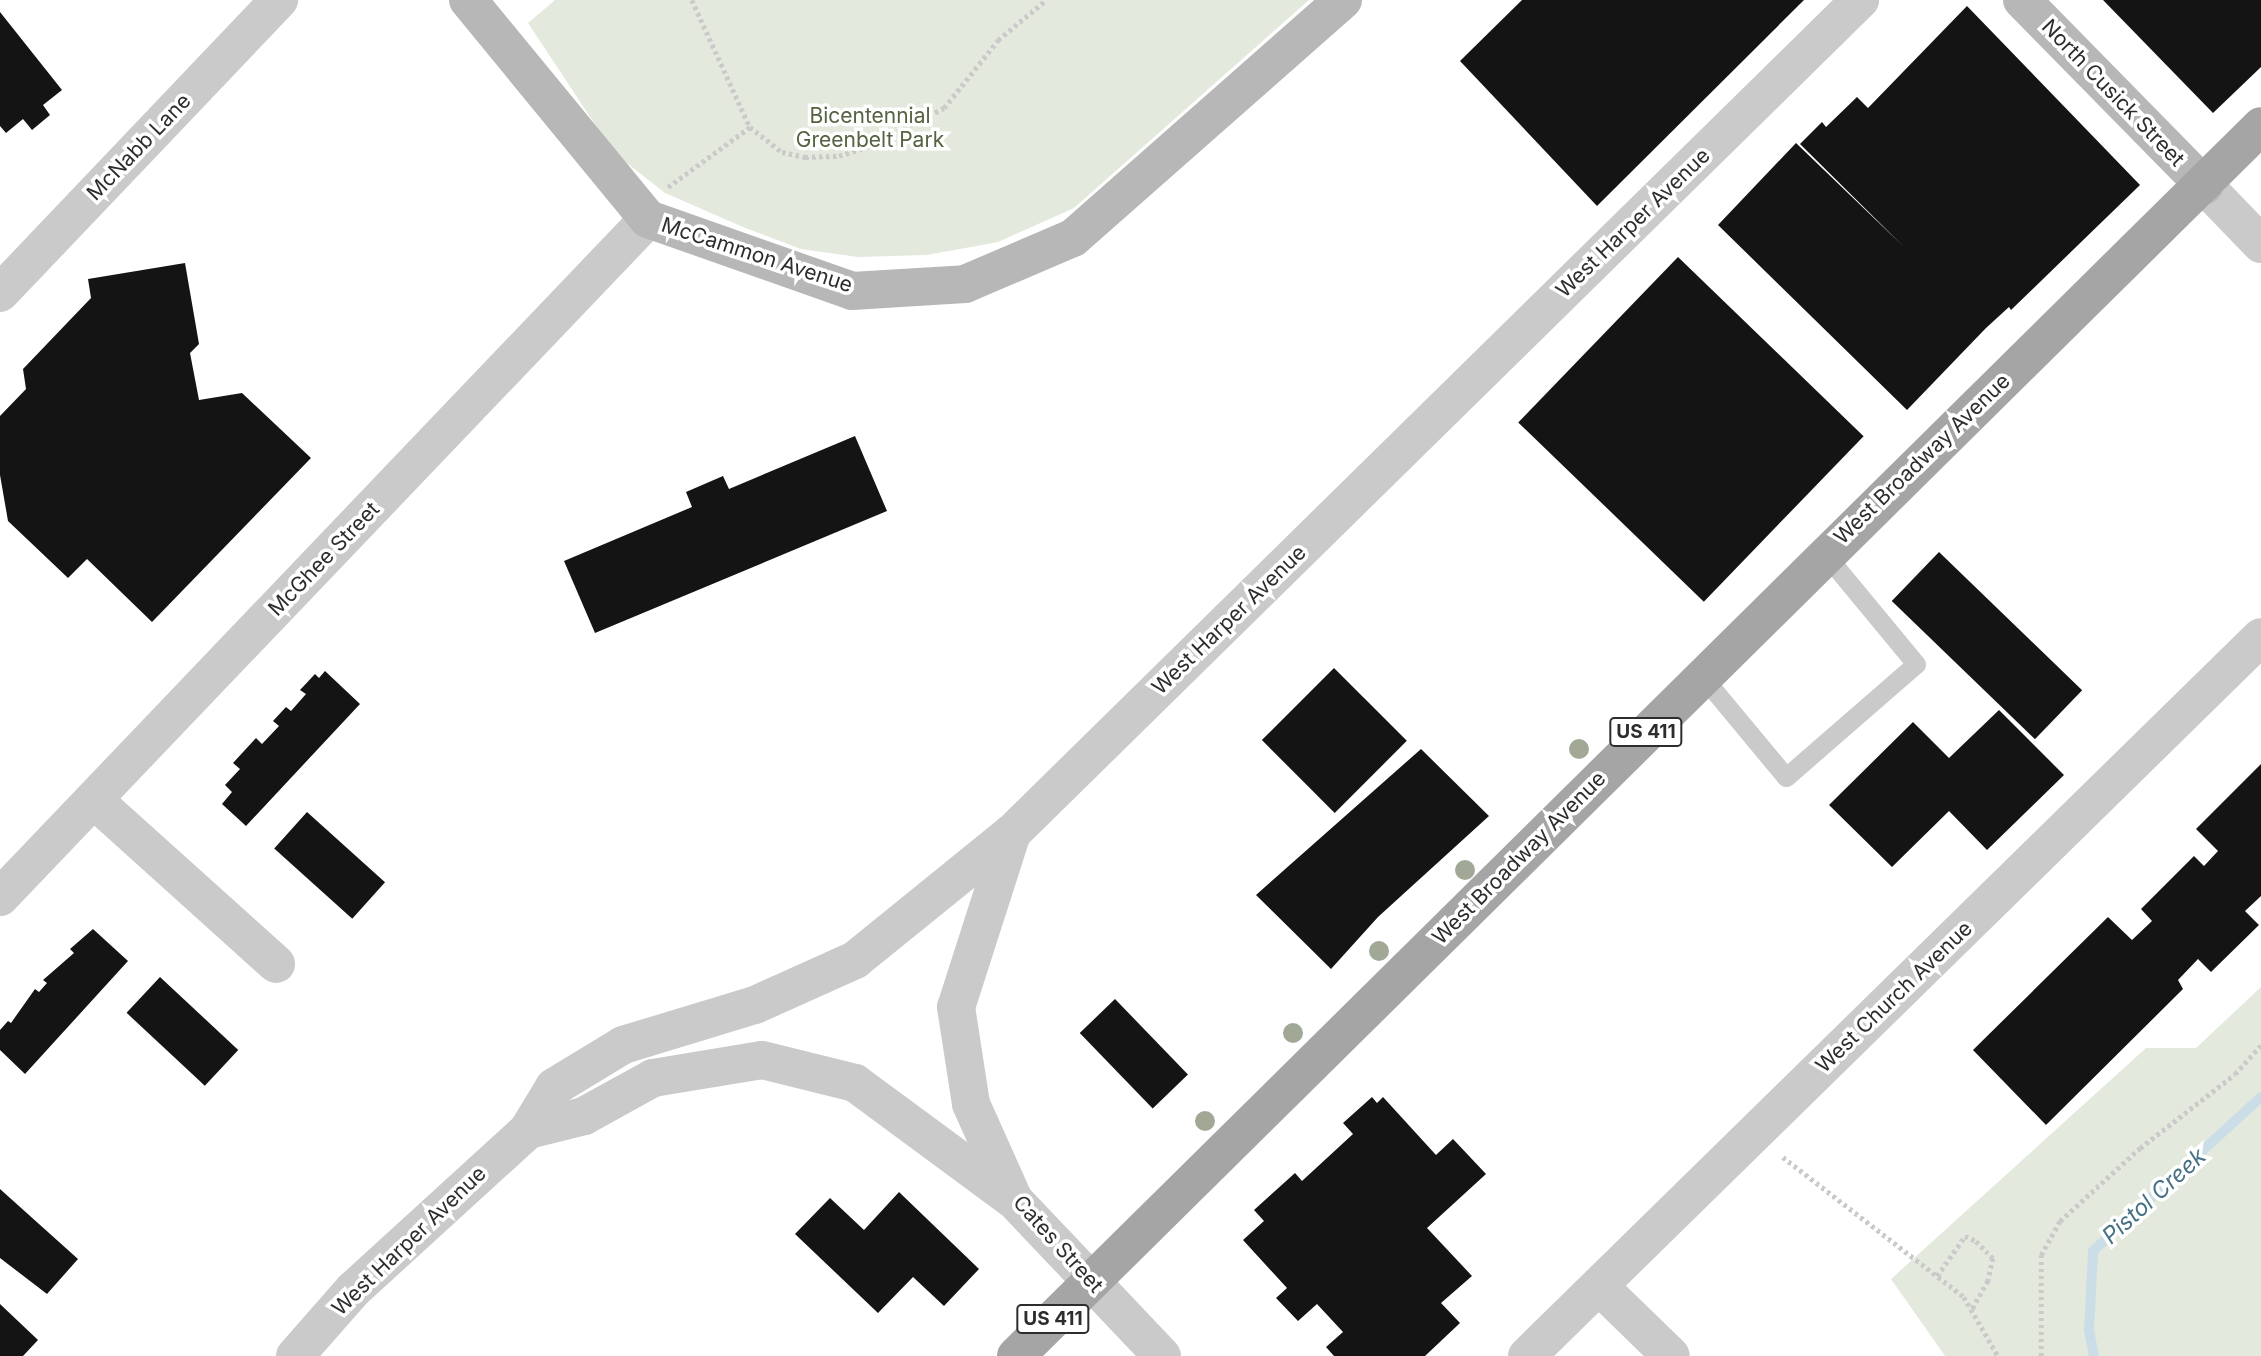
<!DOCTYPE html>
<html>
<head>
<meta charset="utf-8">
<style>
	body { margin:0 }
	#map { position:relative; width:2261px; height:1356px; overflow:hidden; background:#fff; font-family:Inter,sans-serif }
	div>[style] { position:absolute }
	.green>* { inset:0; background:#e4e9dd }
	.stream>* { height:10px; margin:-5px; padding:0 5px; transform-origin:5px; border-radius:5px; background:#cbdee7 }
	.building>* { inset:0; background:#141414; transform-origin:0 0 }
	.path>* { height:4.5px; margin-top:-2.25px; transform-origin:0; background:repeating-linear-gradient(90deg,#cacaca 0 3.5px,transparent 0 7px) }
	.lane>* { height:19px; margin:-9.5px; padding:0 9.5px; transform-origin:9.5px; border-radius:9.5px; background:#cacaca }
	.street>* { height:38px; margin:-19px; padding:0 19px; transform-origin:19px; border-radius:19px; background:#cacaca }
	.secondary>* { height:38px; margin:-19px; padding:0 19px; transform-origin:19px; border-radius:19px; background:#b7b7b7 }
	.primary>* { height:38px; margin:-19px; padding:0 19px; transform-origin:19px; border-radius:19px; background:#a5a5a5 }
	.trees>* { width:20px; height:20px; margin:-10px; border-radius:50%; background:#a1a996 }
	span { translate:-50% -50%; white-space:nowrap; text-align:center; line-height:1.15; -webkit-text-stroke:7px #fff; paint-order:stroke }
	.shield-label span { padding:2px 5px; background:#fff; border:2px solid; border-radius:5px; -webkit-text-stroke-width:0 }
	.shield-label { font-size:19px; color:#2d2d2d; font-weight:700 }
	.street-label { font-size:21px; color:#2d2d2d }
	.park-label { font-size:21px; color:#546341 }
	.water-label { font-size:23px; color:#467185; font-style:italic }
</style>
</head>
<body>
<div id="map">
	<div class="green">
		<div style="clip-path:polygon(555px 0,1309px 0,1074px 208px,998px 242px,927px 255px,858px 257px,801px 249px,743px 227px,665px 193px,614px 153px,528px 23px)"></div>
		<div style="clip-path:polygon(2261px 987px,2261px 1356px,1945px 1356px,1891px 1279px,2146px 1048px,2196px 1048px)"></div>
	</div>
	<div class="stream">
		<div style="left:2094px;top:1356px;width:25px;rotate:-101deg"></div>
		<div style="left:2089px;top:1331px;width:80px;rotate:-87.1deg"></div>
		<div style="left:2093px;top:1251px;width:228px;rotate:-42.5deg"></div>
	</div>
	<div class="building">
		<div style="clip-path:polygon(1522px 0,1804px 0,1597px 206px,1460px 61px)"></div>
		<div style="clip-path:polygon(2103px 0,2261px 0,2261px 67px,2213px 113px)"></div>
		<div style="clip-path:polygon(1967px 6px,2140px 185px,2011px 310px,2009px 307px,1986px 328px,1907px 410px,1718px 225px,1796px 143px,1904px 247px,1800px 144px,1822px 122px,1826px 127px,1857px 97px,1868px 108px)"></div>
		<div style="clip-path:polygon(0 12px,62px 90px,43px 105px,50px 115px,32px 130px,23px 119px,6px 133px,0 126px)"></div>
		<div style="left:1678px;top:257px;width:258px;height:230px;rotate:44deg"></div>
		<div style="clip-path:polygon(185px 263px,199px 344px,190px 353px,199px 400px,242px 393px,311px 458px,152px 622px,87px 559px,68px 578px,8px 521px,0 475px,0 416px,26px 389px,23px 369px,91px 298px,88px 279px)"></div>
		<div style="clip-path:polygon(855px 436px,887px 511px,595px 633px,564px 561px,692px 507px,686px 492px,723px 476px,729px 489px)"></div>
		<div style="left:1939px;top:552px;width:199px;height:68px;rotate:44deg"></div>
		<div style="left:1334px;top:668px;width:103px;height:102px;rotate:45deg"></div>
		<div style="clip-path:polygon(325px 671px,360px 704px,246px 826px,222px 804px,232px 792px,225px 785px,240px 769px,233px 763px,256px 738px,262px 744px,279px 726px,273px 721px,286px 707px,291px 711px,306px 694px,300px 690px,315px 674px,319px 678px)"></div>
		<div style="clip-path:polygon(1999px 710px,2064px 775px,1987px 850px,1949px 811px,1892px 867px,1829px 805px,1913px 722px,1949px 758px)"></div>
		<div style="clip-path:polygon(1421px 749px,1489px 816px,1378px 917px,1331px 969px,1256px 895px)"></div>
		<div style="clip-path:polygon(2261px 764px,2261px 896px,2245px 911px,2259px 925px,2211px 972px,2198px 959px,2178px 980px,2183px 989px,2046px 1125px,1973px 1050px,2108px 917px,2132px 940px,2152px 921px,2141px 909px,2194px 856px,2204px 866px,2218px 851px,2196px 829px)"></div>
		<div style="left:307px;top:812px;width:105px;height:49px;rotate:42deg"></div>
		<div style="clip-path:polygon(93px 929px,128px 961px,25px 1074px,0 1050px,0 1030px,8px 1021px,11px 1023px,35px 989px,39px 992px,47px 983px,43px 980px,74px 953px,70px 949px)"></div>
		<div style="left:160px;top:977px;width:107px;height:49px;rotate:43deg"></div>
		<div style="left:1115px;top:999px;width:105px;height:49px;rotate:46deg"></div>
		<div style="clip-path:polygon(1372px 1097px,1377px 1103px,1383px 1097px,1436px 1155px,1453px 1139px,1486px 1174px,1427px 1228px,1472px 1276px,1441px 1303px,1460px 1323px,1425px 1356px,1334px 1356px,1326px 1347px,1343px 1332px,1317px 1304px,1298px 1321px,1276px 1298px,1287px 1288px,1243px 1240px,1264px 1221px,1254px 1210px,1295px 1173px,1302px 1181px,1353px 1134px,1343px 1123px)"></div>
		<div style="clip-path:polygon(0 1189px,78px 1259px,47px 1294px,0 1258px)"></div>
		<div style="clip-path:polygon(899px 1192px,979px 1269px,944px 1306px,913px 1277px,878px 1313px,795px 1234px,830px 1198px,864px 1230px)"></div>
		<div style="clip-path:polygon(0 1304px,38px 1340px,23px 1356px,0 1356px)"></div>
	</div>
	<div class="path">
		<div style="left:692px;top:0;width:140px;rotate:65.5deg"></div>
		<div style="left:750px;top:127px;width:41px;rotate:38deg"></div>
		<div style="left:782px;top:152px;width:24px;rotate:12deg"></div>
		<div style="left:805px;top:157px;width:34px;rotate:-2deg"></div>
		<div style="left:839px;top:156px;width:28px;rotate:-18deg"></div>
		<div style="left:866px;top:147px;width:87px;rotate:-26.6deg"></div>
		<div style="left:944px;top:108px;width:87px;rotate:-51.5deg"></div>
		<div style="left:998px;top:40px;width:62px;rotate:-39.8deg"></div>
		<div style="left:668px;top:187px;width:102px;rotate:-36.2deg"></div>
		<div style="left:1783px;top:1157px;width:229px;rotate:37.7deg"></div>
		<div style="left:1964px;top:1297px;width:68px;rotate:60deg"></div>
		<div style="left:1937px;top:1276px;width:49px;rotate:-55deg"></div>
		<div style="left:1965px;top:1236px;width:12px;rotate:24deg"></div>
		<div style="left:1976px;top:1241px;width:24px;rotate:45deg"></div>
		<div style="left:1993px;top:1258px;width:24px;rotate:102deg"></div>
		<div style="left:1988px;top:1281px;width:33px;rotate:119deg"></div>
		<div style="left:2041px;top:1356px;width:101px;rotate:-90deg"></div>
		<div style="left:2041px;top:1255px;width:39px;rotate:-61deg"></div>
		<div style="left:2060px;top:1221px;width:108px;rotate:-42.4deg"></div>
		<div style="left:2140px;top:1148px;width:120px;rotate:-37.9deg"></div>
		<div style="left:2235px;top:1074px;width:39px;rotate:-48deg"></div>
	</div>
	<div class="lane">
		<div style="left:1702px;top:676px;width:131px;rotate:50.3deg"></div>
		<div style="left:1786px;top:777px;width:172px;rotate:-41deg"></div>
		<div style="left:1916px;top:664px;width:143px;rotate:-129.6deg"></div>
	</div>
	<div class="street">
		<div style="left:2204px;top:185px;width:82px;rotate:46deg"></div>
		<div style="left:0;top:293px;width:405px;rotate:-46.4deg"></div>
		<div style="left:94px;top:800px;width:245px;rotate:42deg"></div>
		<div style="left:1012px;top:833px;width:183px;rotate:107.8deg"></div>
		<div style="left:956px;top:1007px;width:98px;rotate:81.2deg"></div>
		<div style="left:971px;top:1104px;width:105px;rotate:65.9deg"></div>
		<div style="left:1014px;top:1200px;width:215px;rotate:46.5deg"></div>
		<div style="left:0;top:897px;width:938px;rotate:-46.3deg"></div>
		<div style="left:528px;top:1130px;width:58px;rotate:-14deg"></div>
		<div style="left:584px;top:1116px;width:79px;rotate:-28.8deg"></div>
		<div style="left:653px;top:1078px;width:110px;rotate:-9.4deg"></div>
		<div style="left:762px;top:1060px;width:96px;rotate:13.9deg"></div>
		<div style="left:855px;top:1083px;width:194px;rotate:36.4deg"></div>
		<div style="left:1599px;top:1286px;width:100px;rotate:44.2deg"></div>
		<div style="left:295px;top:1356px;width:88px;rotate:-48.7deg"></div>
		<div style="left:353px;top:1290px;width:237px;rotate:-42.4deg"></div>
		<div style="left:528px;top:1130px;width:50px;rotate:-58.8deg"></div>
		<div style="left:554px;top:1087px;width:81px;rotate:-31.3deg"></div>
		<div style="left:623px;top:1045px;width:138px;rotate:-16.9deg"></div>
		<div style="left:755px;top:1005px;width:110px;rotate:-24.2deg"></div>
		<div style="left:855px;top:960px;width:202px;rotate:-39deg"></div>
		<div style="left:1012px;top:833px;width:1189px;rotate:-44.49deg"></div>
		<div style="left:1527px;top:1356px;width:1027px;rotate:-44.41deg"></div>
	</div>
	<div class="secondary">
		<div style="left:468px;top:0;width:283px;rotate:50.6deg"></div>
		<div style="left:648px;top:219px;width:216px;rotate:19.4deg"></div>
		<div style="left:852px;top:291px;width:113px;rotate:-3.5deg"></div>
		<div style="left:965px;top:284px;width:117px;rotate:-23.1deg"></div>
		<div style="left:1073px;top:238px;width:360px;rotate:-41.4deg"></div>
		<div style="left:2022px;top:0;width:260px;rotate:45.5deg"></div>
	</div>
	<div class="primary">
		<div style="left:1016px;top:1356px;width:1750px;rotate:-44.65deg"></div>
	</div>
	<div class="trees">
		<div style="left:1579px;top:749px"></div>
		<div style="left:1465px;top:870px"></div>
		<div style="left:1379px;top:951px"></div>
		<div style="left:1293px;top:1033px"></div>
		<div style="left:1205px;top:1121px"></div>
	</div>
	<div class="shield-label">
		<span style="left:1646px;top:732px">US 411</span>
		<span style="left:1053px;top:1319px">US 411</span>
	</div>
	<div class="street-label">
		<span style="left:2113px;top:93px;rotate:46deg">North Cusick Street</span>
		<span style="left:139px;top:147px;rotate:-46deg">McNabb Lane</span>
		<span style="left:1633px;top:223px;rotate:-44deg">West Harper Avenue</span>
		<span style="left:757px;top:255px;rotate:18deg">McCammon Avenue</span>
		<span style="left:1922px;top:459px;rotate:-44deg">West Broadway Avenue</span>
		<span style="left:324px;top:559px;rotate:-46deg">McGhee Street</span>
		<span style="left:1229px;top:620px;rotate:-44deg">West Harper Avenue</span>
		<span style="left:1519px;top:858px;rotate:-45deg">West Broadway Avenue</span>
		<span style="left:1894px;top:997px;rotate:-44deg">West Church Avenue</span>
		<span style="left:409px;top:1241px;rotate:-44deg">West Harper Avenue</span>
		<span style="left:1058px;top:1244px;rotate:48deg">Cates Street</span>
	</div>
	<div class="park-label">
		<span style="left:870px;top:128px">Bicentennial<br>Greenbelt Park</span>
	</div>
	<div class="water-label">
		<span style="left:2154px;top:1196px;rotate:-42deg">Pistol Creek</span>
	</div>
</div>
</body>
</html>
